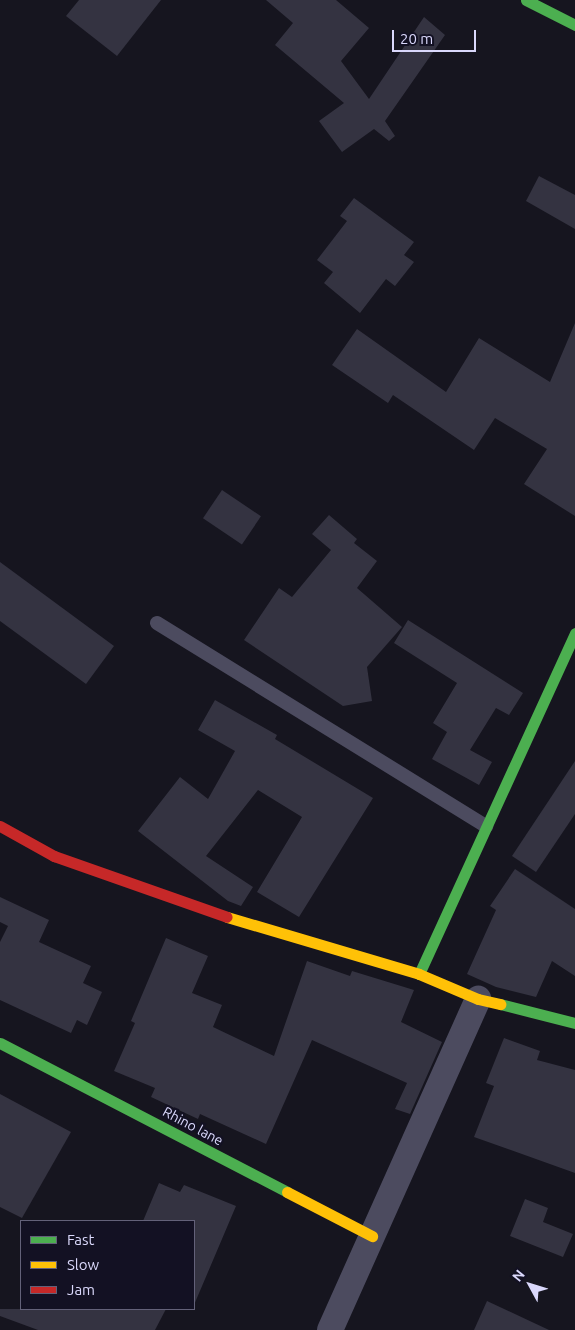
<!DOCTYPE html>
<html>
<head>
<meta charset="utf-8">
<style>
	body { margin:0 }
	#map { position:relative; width:575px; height:1330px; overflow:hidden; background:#16151f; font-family:Ubuntu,sans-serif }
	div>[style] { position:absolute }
	.building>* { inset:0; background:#343341; transform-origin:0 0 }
	.lane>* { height:14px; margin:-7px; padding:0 7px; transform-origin:7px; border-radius:7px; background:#4c4b5f }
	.street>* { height:26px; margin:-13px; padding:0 13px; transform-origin:13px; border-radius:13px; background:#4c4b5f }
	.fast>* { height:11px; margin:-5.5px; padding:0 5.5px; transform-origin:5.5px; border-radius:5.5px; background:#4caf50 }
	.slow>* { height:11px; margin:-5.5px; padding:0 5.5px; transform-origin:5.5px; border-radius:5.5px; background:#ffc107 }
	.jam>* { height:11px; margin:-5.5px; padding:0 5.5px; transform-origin:5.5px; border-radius:5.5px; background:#c62828 }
	span { translate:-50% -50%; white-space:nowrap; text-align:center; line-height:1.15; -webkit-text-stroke:4.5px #131123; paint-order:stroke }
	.street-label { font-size:14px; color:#dad8fb }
	.legend { position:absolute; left:20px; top:1220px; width:175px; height:90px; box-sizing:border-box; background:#131123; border:1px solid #636179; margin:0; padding:6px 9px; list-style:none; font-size:15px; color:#dad8fb }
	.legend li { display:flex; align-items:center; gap:10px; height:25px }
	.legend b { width:25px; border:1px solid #636179 }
	.north { position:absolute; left:505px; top:1260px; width:50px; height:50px; -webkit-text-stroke:4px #131123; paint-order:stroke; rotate:309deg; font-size:14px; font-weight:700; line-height:20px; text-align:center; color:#dad8fb }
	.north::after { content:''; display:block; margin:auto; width:18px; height:22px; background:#dad8fb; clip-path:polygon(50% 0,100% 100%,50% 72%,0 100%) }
	.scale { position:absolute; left:392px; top:30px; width:84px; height:22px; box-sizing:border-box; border:2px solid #dad8fb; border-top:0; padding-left:6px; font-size:15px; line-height:18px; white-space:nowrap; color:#dad8fb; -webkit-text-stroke:4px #131123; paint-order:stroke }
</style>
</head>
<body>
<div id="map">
	<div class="building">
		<div style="clip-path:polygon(79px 0,161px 0,117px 56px,66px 16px)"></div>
		<div style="clip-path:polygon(266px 0,336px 0,369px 28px,341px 61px,369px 99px,424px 17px,445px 35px,385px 121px,395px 136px,389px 141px,374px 129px,342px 152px,319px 121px,344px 103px,275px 45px,293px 23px)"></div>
		<div style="clip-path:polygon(539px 176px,575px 195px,575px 229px,526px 201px)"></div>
		<div style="clip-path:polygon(354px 198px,414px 242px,404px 255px,414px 262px,395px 286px,386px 279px,360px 313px,324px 283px,333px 272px,317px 260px,347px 221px,340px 216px)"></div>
		<div style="clip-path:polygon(575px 323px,575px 516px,524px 484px,547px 449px,495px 418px,474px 450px,393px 395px,388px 403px,332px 365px,357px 329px,446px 392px,479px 338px,550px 382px)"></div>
		<div style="left:222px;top:490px;width:47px;height:34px;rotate:34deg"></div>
		<div style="clip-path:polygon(329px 515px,357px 539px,354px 543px,377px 561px,357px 588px,402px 627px,367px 667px,372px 701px,343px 706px,244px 640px,279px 588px,292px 597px,331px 550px,312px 534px)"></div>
		<div style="clip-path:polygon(0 562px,114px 646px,86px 684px,0 621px)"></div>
		<div style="clip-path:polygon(408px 620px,523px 693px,509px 715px,496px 708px,470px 750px,492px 762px,479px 785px,432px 759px,447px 732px,433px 723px,457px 683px,394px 643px)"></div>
		<div style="clip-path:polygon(215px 700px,277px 735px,275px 739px,373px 798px,299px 917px,257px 892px,302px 817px,258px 790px,206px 856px,253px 887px,241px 906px,228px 901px,138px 831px,180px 777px,208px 799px,235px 751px,198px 730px)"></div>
		<div style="clip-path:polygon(575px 761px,575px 814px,536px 872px,512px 856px)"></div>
		<div style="clip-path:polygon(515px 869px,575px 909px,575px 976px,552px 961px,536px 997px,496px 987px,467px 974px,496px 910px,490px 906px)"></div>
		<div style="clip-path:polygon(0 897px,49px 920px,39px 942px,91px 966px,83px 983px,102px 992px,87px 1025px,77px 1020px,71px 1033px,0 1000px,0 942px,8px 926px,0 922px)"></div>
		<div style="clip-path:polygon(166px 938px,208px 956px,192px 993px,222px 1005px,213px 1027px,274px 1056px,307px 961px,350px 976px,352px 971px,414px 990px,401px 1022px,442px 1042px,410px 1114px,395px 1109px,407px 1083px,312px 1040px,266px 1144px,200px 1114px,198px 1119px,151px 1097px,155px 1088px,114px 1071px,135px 1023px,131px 1021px)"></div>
		<div style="clip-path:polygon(504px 1038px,540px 1051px,537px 1060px,575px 1070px,575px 1173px,474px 1137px,494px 1086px,486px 1083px)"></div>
		<div style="clip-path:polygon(0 1094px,71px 1132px,22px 1218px,0 1207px)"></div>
		<div style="clip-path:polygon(159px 1183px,180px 1192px,184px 1185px,236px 1206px,194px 1305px,194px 1221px,143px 1221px)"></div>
		<div style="clip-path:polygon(525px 1199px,548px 1208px,543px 1222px,573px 1234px,563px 1257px,510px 1236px)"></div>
		<div style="clip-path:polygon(487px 1301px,549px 1330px,474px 1330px)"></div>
		<div style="clip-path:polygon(0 1309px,166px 1309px,155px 1330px,38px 1330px,0 1316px)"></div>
	</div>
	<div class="lane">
		<div style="left:157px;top:623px;width:387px;rotate:31.7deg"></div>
	</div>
	<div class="street">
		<div style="left:330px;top:1330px;width:363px;rotate:-65.9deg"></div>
	</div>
	<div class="fast">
		<div style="left:526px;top:0;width:55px;rotate:27deg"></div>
		<div style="left:419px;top:974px;width:375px;rotate:-65.4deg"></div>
		<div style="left:500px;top:1004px;width:77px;rotate:14.2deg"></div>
		<div style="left:0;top:1043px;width:323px;rotate:27.4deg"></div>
	</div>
	<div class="slow">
		<div style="left:227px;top:917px;width:200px;rotate:16.5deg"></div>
		<div style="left:419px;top:974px;width:64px;rotate:23deg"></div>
		<div style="left:478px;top:999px;width:23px;rotate:13deg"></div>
		<div style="left:287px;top:1192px;width:96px;rotate:27.4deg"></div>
	</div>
	<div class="jam">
		<div style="left:0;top:826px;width:62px;rotate:29.1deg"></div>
		<div style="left:54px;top:856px;width:183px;rotate:19.4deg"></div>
	</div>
	<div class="street-label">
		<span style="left:193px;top:1126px;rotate:28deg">Rhino lane</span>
	</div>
	<ul class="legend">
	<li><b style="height:6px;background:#4caf50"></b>Fast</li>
	<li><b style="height:6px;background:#ffc107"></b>Slow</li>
	<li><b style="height:6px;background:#c62828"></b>Jam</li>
	</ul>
	<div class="north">N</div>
	<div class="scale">20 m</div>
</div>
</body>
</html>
